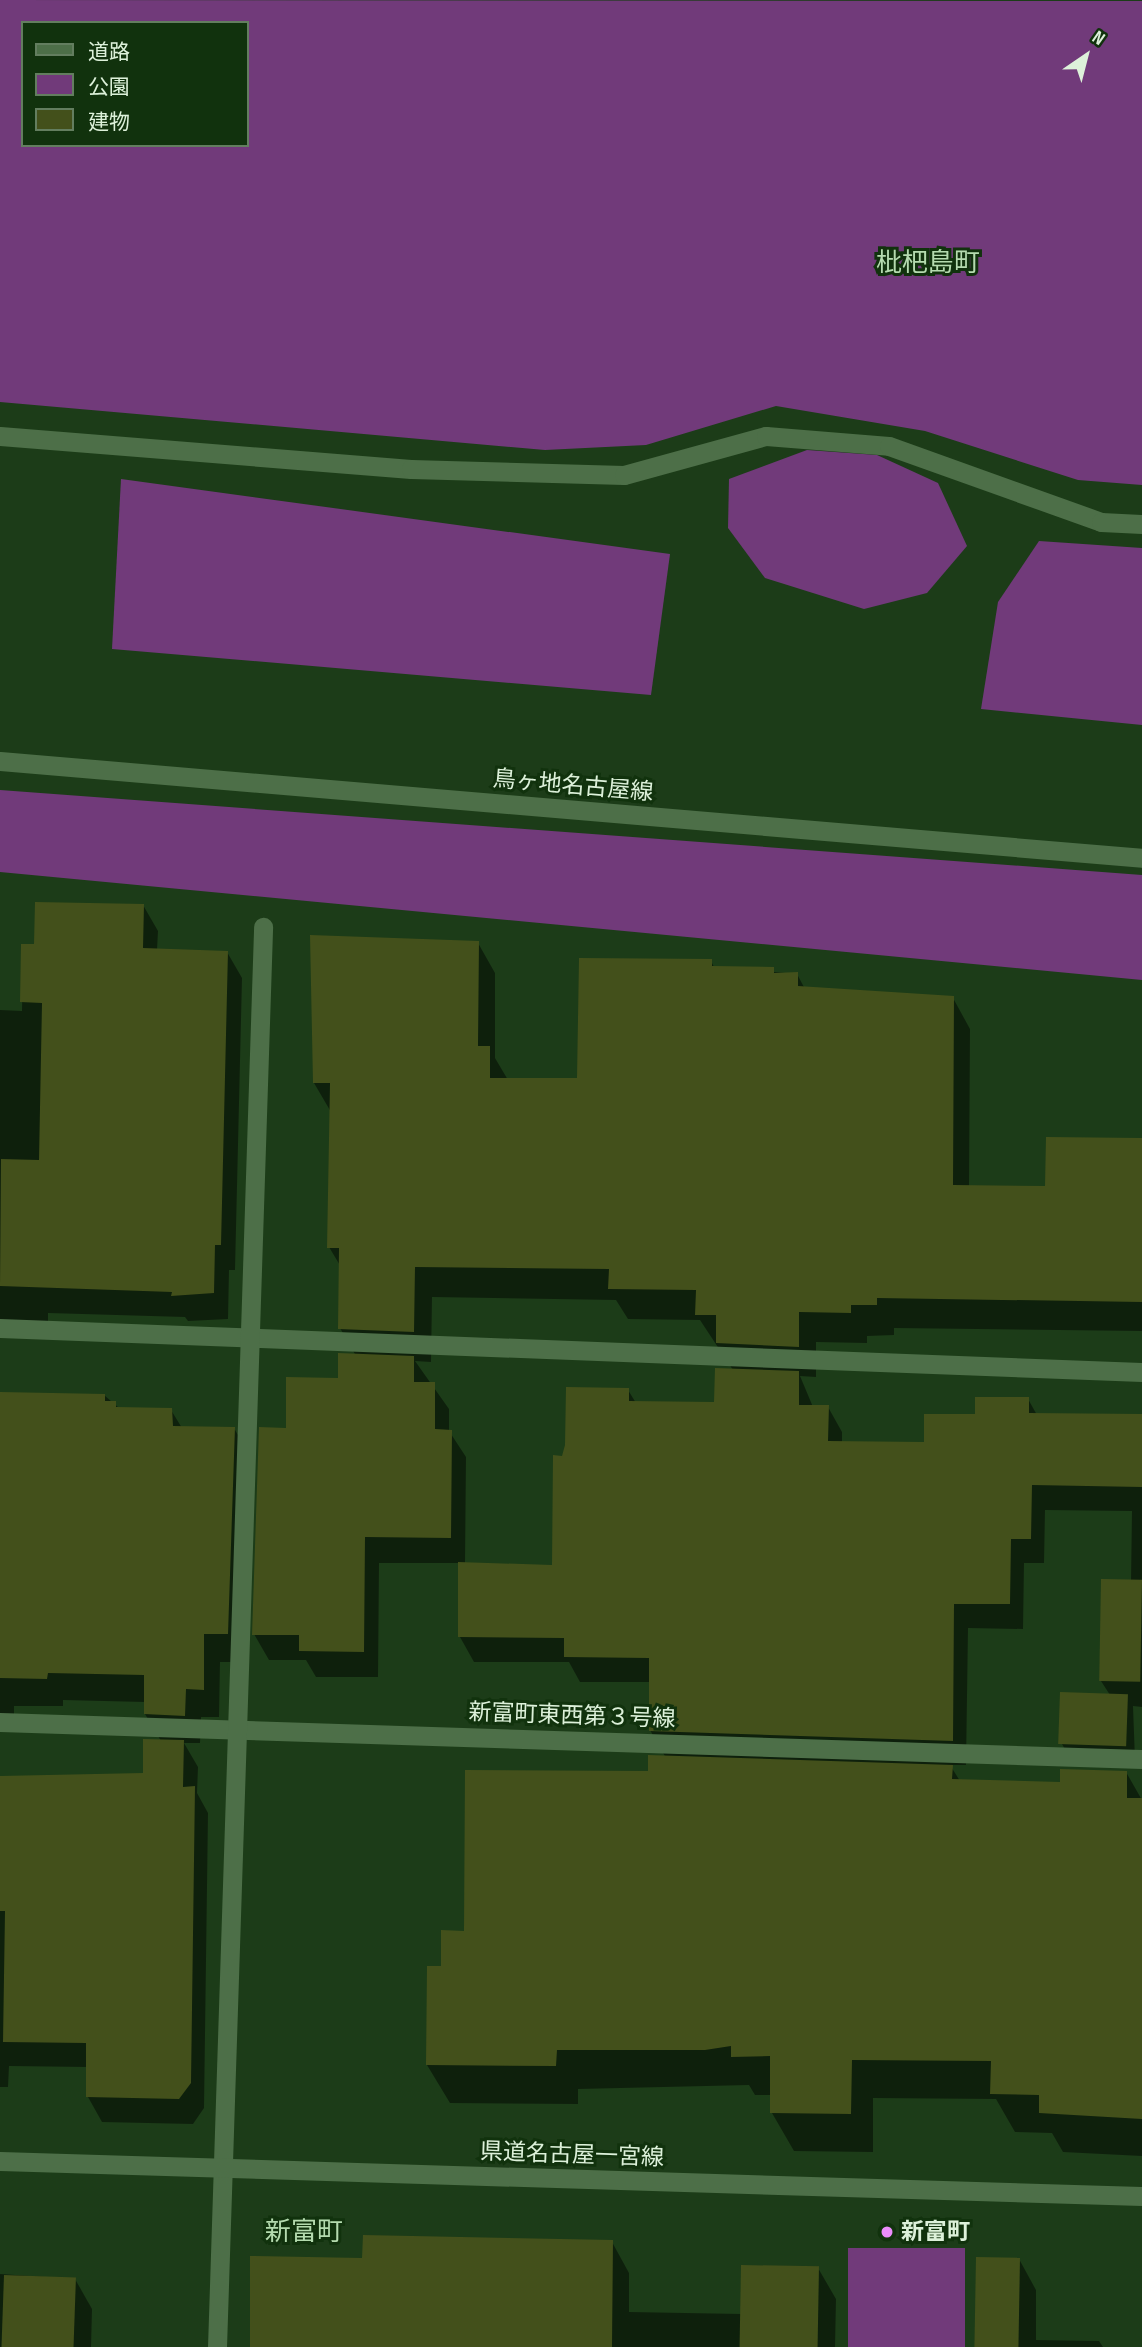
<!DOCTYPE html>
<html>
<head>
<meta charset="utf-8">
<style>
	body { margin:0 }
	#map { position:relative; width:1142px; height:2347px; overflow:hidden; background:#1c3c18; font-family:"Sofia Sans Condensed","Noto Sans JP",sans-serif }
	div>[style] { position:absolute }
	.green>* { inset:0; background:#713a7a; transform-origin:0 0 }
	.shadow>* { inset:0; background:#0007 }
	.building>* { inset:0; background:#43501b; transform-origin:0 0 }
	.service>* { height:19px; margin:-9.5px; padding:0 9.5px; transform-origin:9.5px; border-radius:9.5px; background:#4d6f48 }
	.minor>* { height:19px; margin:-9.5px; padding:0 9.5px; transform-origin:9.5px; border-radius:9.5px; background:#4d6f48 }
	.secondary>* { height:19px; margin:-9.5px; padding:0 9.5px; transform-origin:9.5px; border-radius:9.5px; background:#4d6f48 }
	.dots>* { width:19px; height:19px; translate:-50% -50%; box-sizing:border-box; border:4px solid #11320d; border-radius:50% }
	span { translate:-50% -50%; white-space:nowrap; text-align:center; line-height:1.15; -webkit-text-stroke:6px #11320d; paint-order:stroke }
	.street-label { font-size:23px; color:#ddf1da }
	.poi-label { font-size:23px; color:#ddf1da; font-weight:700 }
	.left { translate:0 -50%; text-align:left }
	.quarter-label { font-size:26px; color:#b5dbaf }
	.legend { position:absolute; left:21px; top:21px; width:228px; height:126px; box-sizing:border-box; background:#11320d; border:2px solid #637e5f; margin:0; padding:9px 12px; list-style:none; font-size:21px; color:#ddf1da }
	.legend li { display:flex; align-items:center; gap:14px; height:35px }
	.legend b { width:35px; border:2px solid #637e5f }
	.north { position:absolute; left:1051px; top:21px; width:70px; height:70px; -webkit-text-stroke:5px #11320d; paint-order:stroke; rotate:35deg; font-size:19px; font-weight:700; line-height:28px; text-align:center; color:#ddf1da }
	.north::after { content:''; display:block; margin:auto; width:24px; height:32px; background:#ddf1da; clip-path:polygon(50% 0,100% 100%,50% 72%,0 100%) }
</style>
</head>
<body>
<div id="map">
	<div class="green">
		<div style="clip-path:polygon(evenodd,0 0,1142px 1px,1142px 485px,1078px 480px,925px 431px,776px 406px,646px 445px,545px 450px,0 402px,0 0,23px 23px,247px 23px,247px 145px,23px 145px,23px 23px)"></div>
		<div style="clip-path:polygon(807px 450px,877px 455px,938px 483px,967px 546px,927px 593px,864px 609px,765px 578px,728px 528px,729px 479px)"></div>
		<div style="clip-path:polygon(121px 479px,670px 554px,651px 695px,112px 649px)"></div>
		<div style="clip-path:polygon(1039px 541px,1142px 548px,1142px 725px,981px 709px,998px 602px)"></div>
		<div style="clip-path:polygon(0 790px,1142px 875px,1142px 980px,0 872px)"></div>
		<div style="left:848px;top:2248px;width:117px;height:99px"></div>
	</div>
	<div class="shadow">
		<div style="clip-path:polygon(143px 905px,158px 931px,157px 950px,227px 952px,242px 978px,235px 1270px,229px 1270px,228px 1319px,188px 1321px,185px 1317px,48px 1313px,48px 1324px,0 1323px,0 1010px,22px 1011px,23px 946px,36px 946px)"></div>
		<div style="clip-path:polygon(evenodd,478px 943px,495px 973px,495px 1058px,508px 1080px,578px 1079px,711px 961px,714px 967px,797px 974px,805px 989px,953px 998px,970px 1029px,969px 1187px,1047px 1188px,1142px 1140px,1142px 1331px,894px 1328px,894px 1335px,867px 1336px,867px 1343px,816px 1342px,816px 1377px,800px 1376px,813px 1407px,828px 1407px,842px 1432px,842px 1443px,926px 1444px,977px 1416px,1028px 1399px,1037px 1415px,1142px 1416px,1142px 1707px,1133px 1706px,1135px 1760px,1070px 1758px,1062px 1744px,1110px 1695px,1101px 1681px,1131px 1582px,1132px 1511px,1045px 1510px,1044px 1563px,1024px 1563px,1023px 1629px,968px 1628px,966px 1765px,950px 1765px,960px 1781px,1062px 1784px,1126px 1772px,1142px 1800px,1142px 2156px,1063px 2152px,1052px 2133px,1015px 2132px,996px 2099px,873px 2098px,873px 2152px,794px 2151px,772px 2113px,772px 2095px,755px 2095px,749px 2085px,578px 2089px,578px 2104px,450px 2103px,427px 2065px,443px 1968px,466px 1932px,666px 1758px,650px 1730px,651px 1682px,580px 1682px,569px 1662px,474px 1662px,460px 1637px,460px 1563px,379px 1563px,378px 1677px,316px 1677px,306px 1660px,269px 1660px,254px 1634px,287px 1429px,339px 1379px,356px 1356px,340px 1328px,341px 1267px,329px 1247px,331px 1112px,314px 1083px,478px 943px,432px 1297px,616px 1300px,628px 1319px,700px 1320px,733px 1370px,716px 1404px,636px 1403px,628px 1390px,563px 1458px,554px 1567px,465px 1564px,466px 1457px,449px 1431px,449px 1409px,415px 1361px,431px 1362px,432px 1297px)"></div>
		<div style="clip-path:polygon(0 1394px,104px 1395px,119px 1408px,171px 1410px,182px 1428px,234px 1428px,250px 1457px,243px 1662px,220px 1662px,219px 1717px,201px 1717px,200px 1743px,184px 1743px,198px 1767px,197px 1793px,208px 1813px,204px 2108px,193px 2124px,102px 2122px,88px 2097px,88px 2067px,9px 2066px,8px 2087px,0 2087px,0 1777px,145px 1775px,161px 1741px,145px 1714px,145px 1702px,63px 1700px,63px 1706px,14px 1706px,14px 1716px,0 1716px)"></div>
		<div style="clip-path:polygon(612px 2242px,629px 2273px,629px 2312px,742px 2314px,818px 2268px,836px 2299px,835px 2347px,251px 2347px,364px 2260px)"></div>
		<div style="clip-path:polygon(1019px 2259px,1036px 2290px,1036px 2340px,1099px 2341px,1103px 2347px,977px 2347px)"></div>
		<div style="clip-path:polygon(0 2274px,75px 2279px,92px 2309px,91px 2347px,0 2347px)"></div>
	</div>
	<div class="building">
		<div style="clip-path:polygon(35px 902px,144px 904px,143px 948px,228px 951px,221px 1245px,215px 1245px,214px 1293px,171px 1296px,172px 1292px,0 1286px,1px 1159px,39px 1160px,42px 1003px,20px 1002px,21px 944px,34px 944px)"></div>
		<div style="clip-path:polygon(310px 935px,479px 941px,478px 1046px,490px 1046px,490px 1078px,577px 1078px,579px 958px,712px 959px,712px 966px,774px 967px,774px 973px,798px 972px,798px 986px,954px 996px,953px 1185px,1045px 1186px,1046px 1137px,1142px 1138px,1142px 1302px,877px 1298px,877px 1305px,851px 1305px,851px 1313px,799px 1312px,799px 1347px,716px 1343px,716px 1315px,695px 1315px,696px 1290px,608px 1289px,609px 1269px,415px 1267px,414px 1332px,338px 1329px,339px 1248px,327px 1248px,330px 1083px,313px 1083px)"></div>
		<div style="clip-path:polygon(338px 1353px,414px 1356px,414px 1382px,435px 1382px,435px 1429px,452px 1430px,451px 1538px,365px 1537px,364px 1652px,299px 1651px,299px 1635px,252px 1635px,259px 1427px,286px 1428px,286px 1377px,338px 1378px)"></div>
		<div style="clip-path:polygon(715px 1368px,799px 1371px,799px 1405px,829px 1405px,828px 1441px,924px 1442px,924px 1414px,975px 1414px,975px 1397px,1029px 1397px,1029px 1413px,1142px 1414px,1142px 1487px,1032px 1485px,1031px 1539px,1011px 1539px,1010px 1604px,954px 1604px,953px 1741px,649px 1731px,649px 1658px,564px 1657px,564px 1638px,458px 1637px,458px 1562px,552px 1565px,553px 1455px,562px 1456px,565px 1445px,566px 1387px,629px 1388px,629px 1401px,714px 1402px)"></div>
		<div style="clip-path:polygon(0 1392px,105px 1394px,105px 1401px,116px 1401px,116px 1407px,172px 1408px,173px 1426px,235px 1427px,228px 1634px,204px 1634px,204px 1690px,186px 1689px,185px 1716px,144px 1714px,144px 1675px,48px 1673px,47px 1679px,0 1678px)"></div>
		<div style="left:1101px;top:1579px;width:41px;height:102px;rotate:1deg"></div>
		<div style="left:1060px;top:1692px;width:68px;height:52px;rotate:2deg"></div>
		<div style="clip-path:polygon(143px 1739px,184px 1740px,183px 1787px,195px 1786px,191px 2083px,179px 2099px,86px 2097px,86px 2043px,3px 2042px,5px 1911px,0 1911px,0 1776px,143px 1773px)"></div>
		<div style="clip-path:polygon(648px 1755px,953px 1765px,952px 1779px,1060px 1782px,1060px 1769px,1127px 1771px,1127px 1798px,1142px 1798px,1142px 2119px,1039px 2113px,1039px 2095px,990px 2094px,991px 2061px,852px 2060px,851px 2114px,770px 2113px,770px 2056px,731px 2057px,731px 2046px,705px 2050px,557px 2050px,556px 2066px,426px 2065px,427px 1966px,441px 1966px,441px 1930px,464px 1931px,465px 1770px,648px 1771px)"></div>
		<div style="clip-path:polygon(363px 2235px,613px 2240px,612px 2347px,250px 2347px,250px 2256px,362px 2258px)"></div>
		<div style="left:976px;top:2257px;width:44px;height:90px;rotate:1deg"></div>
		<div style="left:741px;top:2265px;width:78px;height:82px;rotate:1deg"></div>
		<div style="left:4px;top:2275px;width:72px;height:72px;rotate:2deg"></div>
	</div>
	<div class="service">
		<div style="left:0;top:436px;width:412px;rotate:4.6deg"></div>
		<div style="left:411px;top:469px;width:213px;rotate:1.6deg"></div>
		<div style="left:624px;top:475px;width:147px;rotate:-15.4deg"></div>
		<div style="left:766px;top:436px;width:123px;rotate:4.6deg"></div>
		<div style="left:889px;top:446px;width:225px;rotate:19.7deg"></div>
		<div style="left:1101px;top:522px;width:41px;rotate:2.8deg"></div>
	</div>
	<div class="minor">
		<div style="left:0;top:1328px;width:1143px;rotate:2.21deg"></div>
		<div style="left:0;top:1722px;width:1143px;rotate:1.86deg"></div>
		<div style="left:217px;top:2347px;width:1421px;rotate:-88.14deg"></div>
	</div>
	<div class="secondary">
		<div style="left:0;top:761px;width:1146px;rotate:4.85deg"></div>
		<div style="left:0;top:2161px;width:1143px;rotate:1.76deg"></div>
	</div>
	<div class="dots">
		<div style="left:887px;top:2232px;background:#eb8dfb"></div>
	</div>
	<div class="street-label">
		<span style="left:573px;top:786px;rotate:5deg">鳥ヶ地名古屋線</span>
		<span style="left:572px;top:1716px;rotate:2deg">新富町東西第３号線</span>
		<span style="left:572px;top:2155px;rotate:2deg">県道名古屋一宮線</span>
	</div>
	<div class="poi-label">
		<span class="left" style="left:901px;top:2232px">新富町</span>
	</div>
	<div class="quarter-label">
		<span style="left:928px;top:264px">枇杷島町</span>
		<span style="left:304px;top:2233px">新富町</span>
	</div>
	<ul class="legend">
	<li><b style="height:9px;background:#4d6f48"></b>道路</li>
	<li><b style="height:19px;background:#713a7a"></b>公園</li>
	<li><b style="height:19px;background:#43501b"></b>建物</li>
	</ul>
	<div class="north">N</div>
</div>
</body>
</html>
